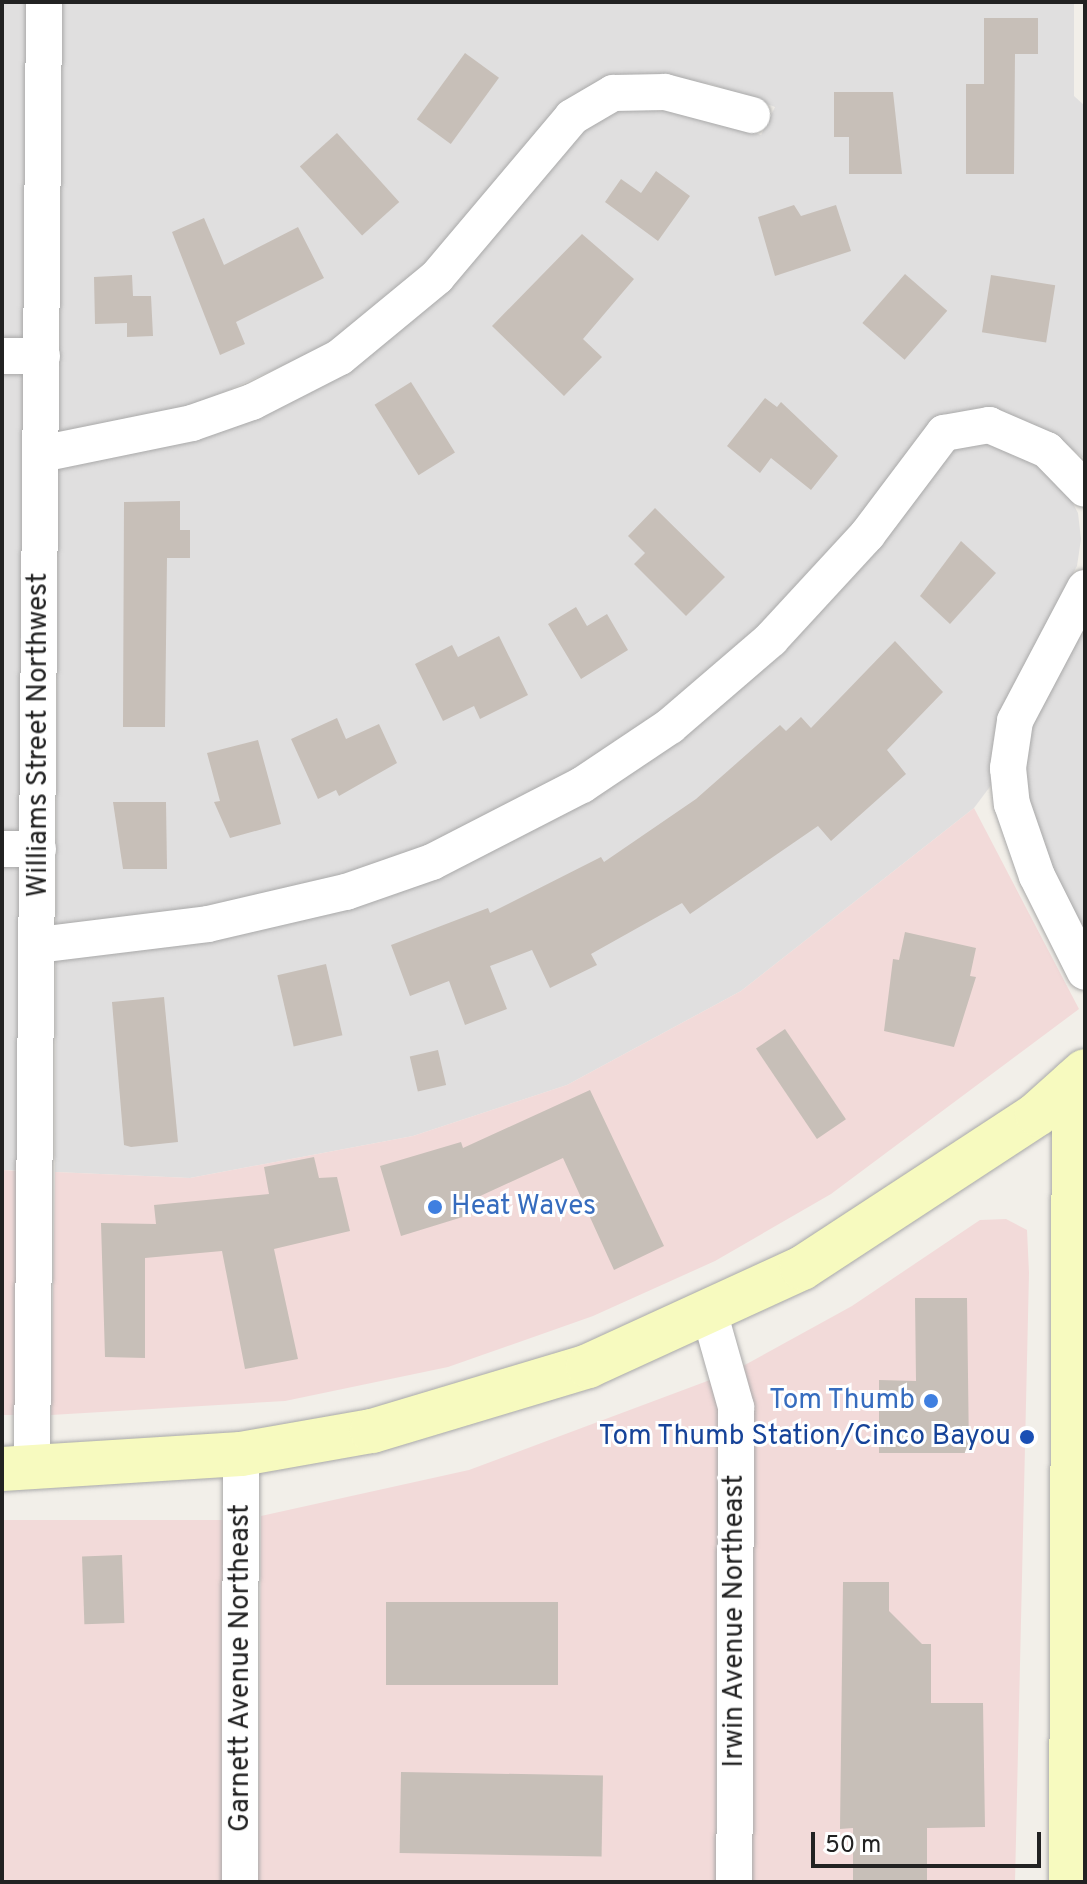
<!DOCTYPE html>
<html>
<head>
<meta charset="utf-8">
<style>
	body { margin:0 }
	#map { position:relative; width:1087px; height:1884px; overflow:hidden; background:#f2efe9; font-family:Overpass,sans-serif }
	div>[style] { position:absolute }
	.residential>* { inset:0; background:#e0dfdf; transform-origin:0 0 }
	.commercial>* { inset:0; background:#f2dad9; transform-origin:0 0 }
	.building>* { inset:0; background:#c7bfb8; transform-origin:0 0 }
	.roads { filter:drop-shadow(0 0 2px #a9a9a9) drop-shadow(0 0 2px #a9a9a9) }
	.minor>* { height:36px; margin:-18px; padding:0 18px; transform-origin:18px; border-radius:18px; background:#fff }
	.secondary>* { height:44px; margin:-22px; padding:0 22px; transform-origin:22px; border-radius:22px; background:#f7fabf }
	.dots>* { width:22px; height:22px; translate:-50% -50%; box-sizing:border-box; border:4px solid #fff; border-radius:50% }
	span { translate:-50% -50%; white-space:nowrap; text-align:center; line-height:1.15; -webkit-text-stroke:6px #fff; paint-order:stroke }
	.street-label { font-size:28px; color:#222 }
	.shop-label { font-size:28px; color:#366cbe }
	.left { translate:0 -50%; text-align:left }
	.right { translate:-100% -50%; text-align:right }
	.transit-label { font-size:28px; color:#164399 }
	.frame { position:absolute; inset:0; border:4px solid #222; pointer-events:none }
	.scale { position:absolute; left:811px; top:1832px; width:230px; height:36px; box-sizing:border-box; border:4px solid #222; border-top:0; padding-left:10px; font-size:24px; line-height:28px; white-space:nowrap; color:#222; -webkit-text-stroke:6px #fff; paint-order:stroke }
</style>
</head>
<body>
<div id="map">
	<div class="residential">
		<div style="left:2px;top:2px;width:24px;height:338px"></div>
		<div style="clip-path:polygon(62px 2px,1074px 2px,1074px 96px,1085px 106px,1085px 459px,1058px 438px,997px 411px,977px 408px,930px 422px,852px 526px,758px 629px,658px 714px,573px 773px,425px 847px,340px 878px,204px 909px,56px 928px,58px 467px,199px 438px,260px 416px,349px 370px,450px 288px,585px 128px,619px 108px,699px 113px,761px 135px,775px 107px,711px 84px,613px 77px,424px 267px,329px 345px,186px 409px,59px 435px)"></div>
		<div style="left:2px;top:371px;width:21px;height:462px"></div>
		<div style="clip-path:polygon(984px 440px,1038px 463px,1063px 485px,1078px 513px,1081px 539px,1077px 566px,998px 714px,992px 784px,974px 808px,741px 991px,567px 1085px,413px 1136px,190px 1178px,55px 1172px,56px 959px,211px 940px,439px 876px,592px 798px,681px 738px,785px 649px,954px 446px)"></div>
		<div style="clip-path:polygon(1085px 624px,1085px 938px,1054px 871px,1030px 801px,1026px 768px,1032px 725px)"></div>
		<div style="left:2px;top:865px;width:18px;height:305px"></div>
	</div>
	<div class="commercial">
		<div style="clip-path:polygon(974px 808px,1079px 1009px,831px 1194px,715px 1261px,593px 1316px,448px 1367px,285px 1401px,51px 1415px,55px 1172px,190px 1178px,413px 1136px,567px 1085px,741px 991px)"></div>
		<div style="clip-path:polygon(2px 1170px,19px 1171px,15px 1415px,2px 1415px)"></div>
		<div style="clip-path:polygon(1006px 1219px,1027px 1230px,1029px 1273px,1015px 1882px,752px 1882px,754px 1407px,743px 1366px,852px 1306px,980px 1220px)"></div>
		<div style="clip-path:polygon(710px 1380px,718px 1409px,716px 1882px,258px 1882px,261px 1516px,469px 1470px)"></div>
		<div style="left:225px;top:1520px;width:362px;height:223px;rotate:90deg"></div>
	</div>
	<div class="building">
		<div style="clip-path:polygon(984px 18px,1038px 18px,1038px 54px,1015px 54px,1014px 174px,966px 174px,966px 84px,984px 84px)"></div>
		<div style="left:465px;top:53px;width:42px;height:82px;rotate:36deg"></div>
		<div style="clip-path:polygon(834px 92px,893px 92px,902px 174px,849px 174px,849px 137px,834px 137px)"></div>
		<div style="left:337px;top:133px;width:93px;height:50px;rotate:48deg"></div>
		<div style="clip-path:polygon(656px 171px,690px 196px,658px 241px,605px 202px,621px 179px,641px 193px)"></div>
		<div style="clip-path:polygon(794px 205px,801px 216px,836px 205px,851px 251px,775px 276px,758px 217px)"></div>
		<div style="clip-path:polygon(204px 218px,224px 265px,298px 227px,324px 278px,236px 322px,245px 344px,220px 355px,172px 232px)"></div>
		<div style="clip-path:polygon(582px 234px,634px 279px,583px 339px,602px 357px,564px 396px,492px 326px)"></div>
		<div style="left:905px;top:274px;width:56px;height:65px;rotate:41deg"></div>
		<div style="clip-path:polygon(132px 275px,133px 296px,151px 296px,153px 336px,127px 337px,127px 323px,95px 324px,94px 277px)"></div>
		<div style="left:991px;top:275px;width:65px;height:58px;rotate:9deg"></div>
		<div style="left:411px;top:382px;width:83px;height:43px;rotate:58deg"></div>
		<div style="clip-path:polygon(765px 398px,777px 407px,781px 402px,838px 456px,811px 490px,771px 458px,760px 473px,727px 446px)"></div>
		<div style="clip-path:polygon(180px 501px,180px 530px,190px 530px,190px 558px,167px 558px,165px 727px,123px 727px,124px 502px)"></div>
		<div style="clip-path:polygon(655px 508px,725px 577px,686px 616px,634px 564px,645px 553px,628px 536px)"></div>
		<div style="clip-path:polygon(961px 541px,996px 573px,950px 624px,920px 596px)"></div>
		<div style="clip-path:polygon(576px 607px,587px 626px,607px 614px,628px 650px,581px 679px,548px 624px)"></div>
		<div style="clip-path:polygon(499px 636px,528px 695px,480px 719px,474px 706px,443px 721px,415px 664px,452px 645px,458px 657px)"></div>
		<div style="clip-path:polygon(895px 641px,943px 692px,887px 750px,906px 774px,831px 841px,818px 826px,690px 914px,682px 903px,591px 954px,597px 965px,550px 988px,532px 950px,490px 966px,507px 1009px,465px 1025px,449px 981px,410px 996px,391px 945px,488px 908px,490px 913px,601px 857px,604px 862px,696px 799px,780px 725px,786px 731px,801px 717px,811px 728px)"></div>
		<div style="clip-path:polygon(337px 718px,346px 739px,379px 724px,397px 763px,339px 796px,336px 790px,318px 799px,291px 739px)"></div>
		<div style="clip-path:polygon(258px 740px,281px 824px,230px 838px,214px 802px,220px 801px,207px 753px)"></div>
		<div style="clip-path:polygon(113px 802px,166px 802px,167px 869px,123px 869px)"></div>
		<div style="clip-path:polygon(905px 932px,976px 948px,970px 976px,976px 977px,954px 1047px,884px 1031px,893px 959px,899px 960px)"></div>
		<div style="left:326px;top:964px;width:73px;height:50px;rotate:77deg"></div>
		<div style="clip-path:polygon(164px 997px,178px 1142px,131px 1147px,124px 1145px,112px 1002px)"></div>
		<div style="left:785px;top:1029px;width:109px;height:35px;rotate:56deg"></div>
		<div style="left:438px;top:1050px;width:36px;height:29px;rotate:77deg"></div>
		<div style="clip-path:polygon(590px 1090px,664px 1246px,614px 1270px,563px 1158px,478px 1197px,482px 1211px,401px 1236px,380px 1166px,461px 1142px,463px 1148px)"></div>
		<div style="clip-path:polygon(314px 1157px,319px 1178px,337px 1177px,350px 1231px,274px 1249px,298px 1359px,245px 1369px,222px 1251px,145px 1258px,145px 1358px,105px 1357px,101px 1223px,156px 1224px,154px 1205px,269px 1194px,264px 1167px)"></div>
		<div style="clip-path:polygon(915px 1298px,967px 1298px,969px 1453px,879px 1453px,879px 1380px,916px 1381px)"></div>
		<div style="left:122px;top:1555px;width:68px;height:40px;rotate:88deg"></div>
		<div style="clip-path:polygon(843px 1582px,889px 1582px,889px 1611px,922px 1644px,931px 1644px,931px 1703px,983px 1703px,985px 1827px,927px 1828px,927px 1882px,853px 1882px,853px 1828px,840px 1829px)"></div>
		<div style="left:386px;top:1602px;width:172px;height:83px"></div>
		<div style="left:401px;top:1772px;width:202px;height:81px;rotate:1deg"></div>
	</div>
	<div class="roads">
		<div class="minor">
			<div style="left:2px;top:356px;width:40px"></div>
			<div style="left:41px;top:454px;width:154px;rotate:-11.6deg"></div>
			<div style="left:192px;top:423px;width:64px;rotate:-19.3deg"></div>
			<div style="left:252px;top:402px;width:99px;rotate:-27.1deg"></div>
			<div style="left:340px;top:357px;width:126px;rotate:-39.5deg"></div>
			<div style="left:437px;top:277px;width:209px;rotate:-49.8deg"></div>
			<div style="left:572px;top:117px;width:48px;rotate:-30.3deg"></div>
			<div style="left:613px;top:93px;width:52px;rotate:-1.1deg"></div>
			<div style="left:665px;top:92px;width:90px;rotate:14.8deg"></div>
			<div style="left:1085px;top:588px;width:150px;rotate:117.8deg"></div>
			<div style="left:1015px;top:721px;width:48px;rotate:98.5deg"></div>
			<div style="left:1008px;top:768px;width:36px;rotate:84deg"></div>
			<div style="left:1012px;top:804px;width:76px;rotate:70.9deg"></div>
			<div style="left:1037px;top:876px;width:107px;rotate:63.4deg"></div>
			<div style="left:2px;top:849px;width:36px"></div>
			<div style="left:38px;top:945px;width:171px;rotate:-7deg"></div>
			<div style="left:208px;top:924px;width:142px;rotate:-13.1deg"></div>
			<div style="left:346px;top:892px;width:91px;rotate:-19.2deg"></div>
			<div style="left:432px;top:862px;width:169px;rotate:-27.2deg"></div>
			<div style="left:582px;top:785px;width:106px;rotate:-33.8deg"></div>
			<div style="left:670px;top:726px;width:133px;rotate:-40.7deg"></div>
			<div style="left:771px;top:639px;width:142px;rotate:-47.3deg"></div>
			<div style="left:867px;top:535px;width:128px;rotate:-53deg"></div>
			<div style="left:944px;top:433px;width:46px;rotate:-10.1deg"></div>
			<div style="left:989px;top:425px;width:63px;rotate:23.3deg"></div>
			<div style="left:1047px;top:450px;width:54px;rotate:45.7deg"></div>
			<div style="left:710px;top:1315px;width:96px;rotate:74.2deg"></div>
			<div style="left:736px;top:1407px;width:475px;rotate:90.2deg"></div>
			<div style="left:32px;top:1468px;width:1466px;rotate:-89.53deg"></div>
			<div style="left:240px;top:1882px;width:428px;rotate:-89.9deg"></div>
		</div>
		<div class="secondary">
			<div style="left:2px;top:1469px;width:239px;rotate:-3.6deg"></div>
			<div style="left:241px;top:1454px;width:133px;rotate:-10deg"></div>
			<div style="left:372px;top:1431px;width:226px;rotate:-16.7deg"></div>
			<div style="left:588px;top:1366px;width:235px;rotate:-24.6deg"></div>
			<div style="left:802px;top:1268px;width:281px;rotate:-33.2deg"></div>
			<div style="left:1037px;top:1114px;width:64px;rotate:-41.9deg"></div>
			<div style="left:1071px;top:1882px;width:801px;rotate:-89.79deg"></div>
		</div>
	</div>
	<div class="dots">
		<div style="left:435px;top:1207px;background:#3f7fe0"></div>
		<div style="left:931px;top:1401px;background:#3f7fe0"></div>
		<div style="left:1027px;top:1437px;background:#1a4fb4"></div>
	</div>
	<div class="street-label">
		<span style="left:39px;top:735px;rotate:-90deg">Williams Street Northwest</span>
		<span style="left:735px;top:1621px;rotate:-90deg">Irwin Avenue Northeast</span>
		<span style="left:241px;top:1668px;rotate:-90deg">Garnett Avenue Northeast</span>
	</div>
	<div class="shop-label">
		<span class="left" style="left:451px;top:1207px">Heat Waves</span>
		<span class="right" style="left:915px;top:1401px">Tom Thumb</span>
	</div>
	<div class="transit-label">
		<span class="right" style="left:1011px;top:1437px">Tom Thumb Station/Cinco Bayou</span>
	</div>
	<div class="frame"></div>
	<div class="scale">50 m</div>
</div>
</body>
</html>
